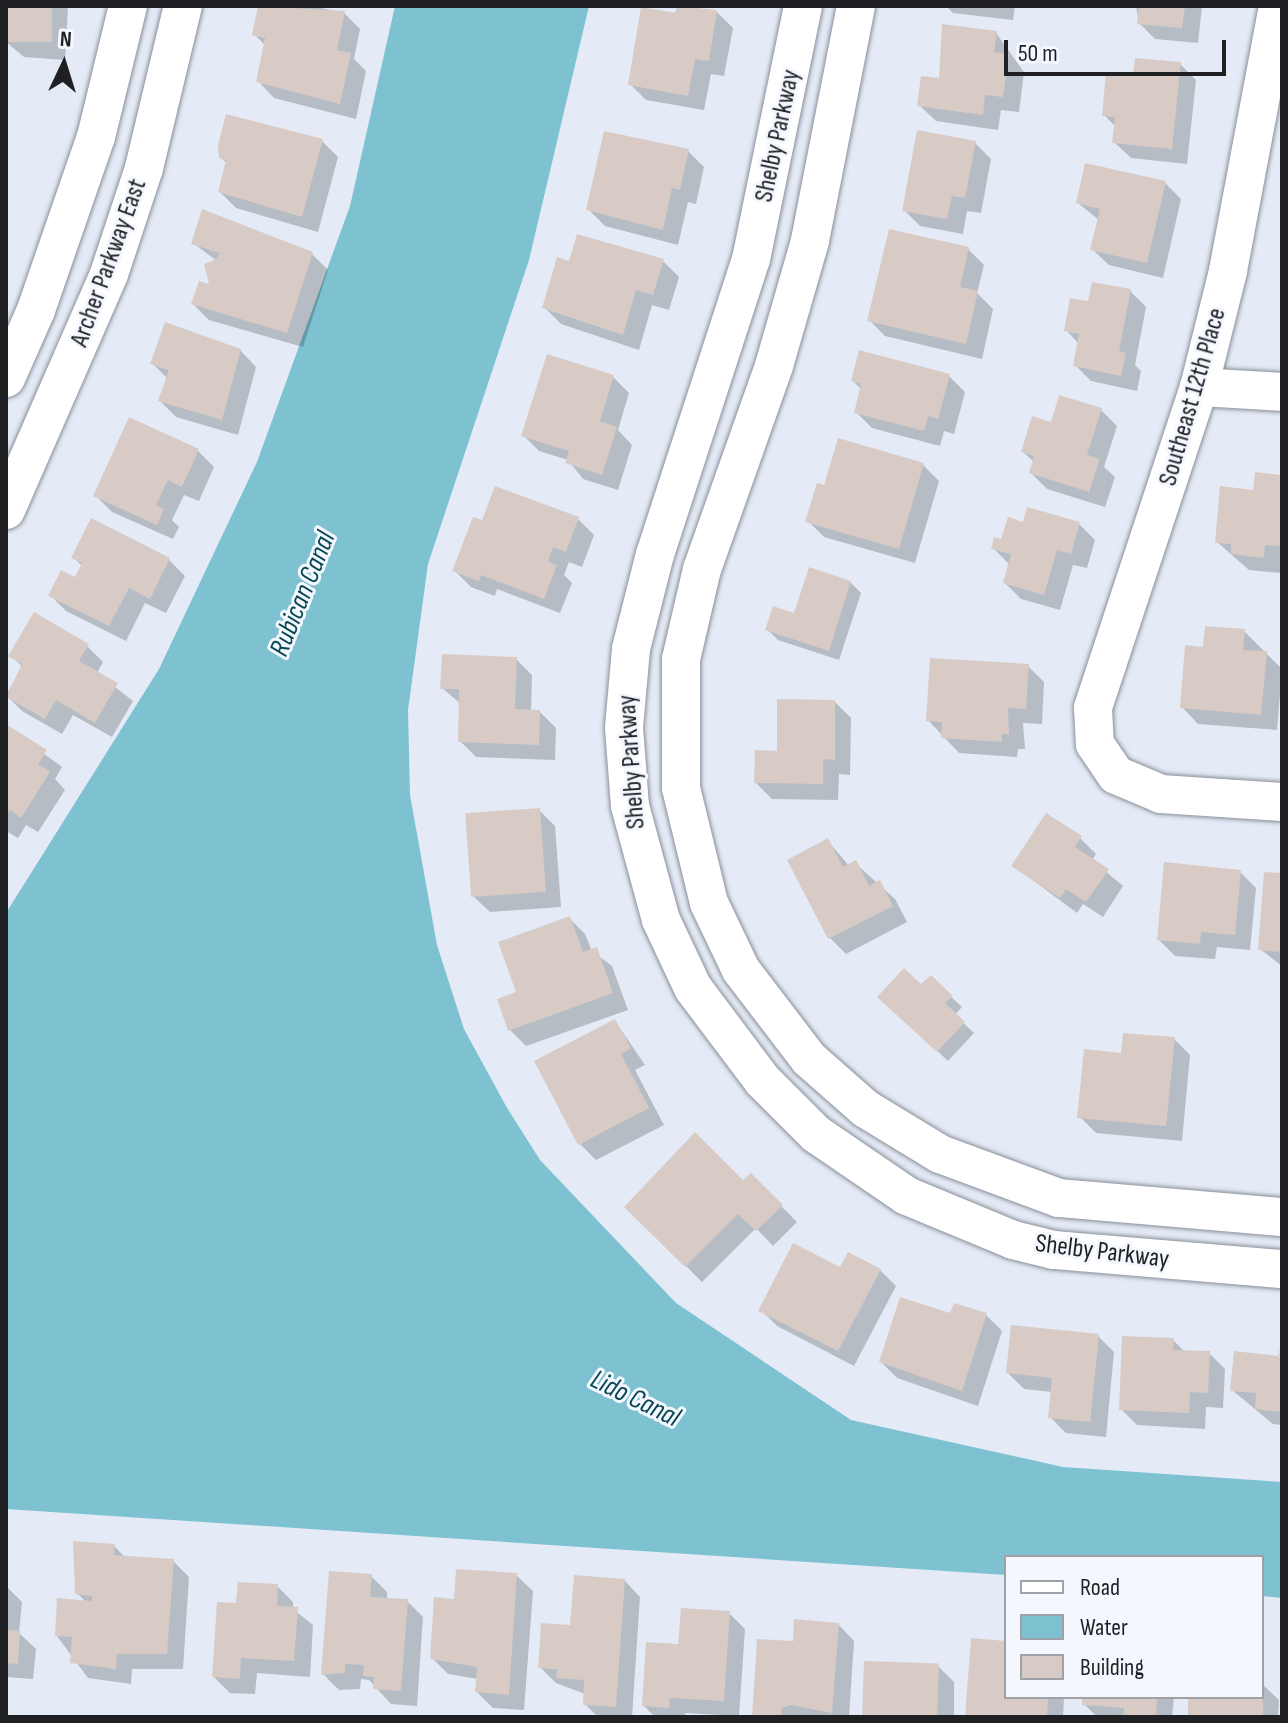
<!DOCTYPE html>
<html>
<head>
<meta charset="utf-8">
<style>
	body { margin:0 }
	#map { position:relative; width:1288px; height:1723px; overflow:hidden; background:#e4ebf6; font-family:"Sofia Sans Condensed",sans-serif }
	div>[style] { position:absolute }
	.water>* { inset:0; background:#7ec2d2 }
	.shadow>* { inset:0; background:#0003 }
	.building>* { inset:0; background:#d8cbc6; transform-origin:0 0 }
	.roads { filter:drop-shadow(0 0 2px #898f99) drop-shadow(0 0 2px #898f99) }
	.minor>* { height:38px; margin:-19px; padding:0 19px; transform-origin:19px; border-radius:19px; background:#fff }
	span { translate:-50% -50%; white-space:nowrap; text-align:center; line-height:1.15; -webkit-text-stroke:6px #f4f8fe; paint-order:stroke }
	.street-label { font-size:26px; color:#1e2024 }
	.water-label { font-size:28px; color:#084753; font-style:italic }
	.frame { position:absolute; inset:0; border:8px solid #1e2024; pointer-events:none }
	.legend { position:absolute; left:1004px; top:1555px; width:260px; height:144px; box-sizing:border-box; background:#f4f8fe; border:2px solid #9ea2a7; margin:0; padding:10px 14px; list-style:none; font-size:24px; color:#1e2024 }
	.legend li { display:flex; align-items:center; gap:16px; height:40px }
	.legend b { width:40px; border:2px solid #9ea2a7 }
	.north { position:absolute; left:24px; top:24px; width:80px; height:80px; -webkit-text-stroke:6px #f4f8fe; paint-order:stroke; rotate:4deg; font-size:22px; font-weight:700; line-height:32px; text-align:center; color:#1e2024 }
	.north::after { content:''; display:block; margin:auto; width:28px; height:36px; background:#1e2024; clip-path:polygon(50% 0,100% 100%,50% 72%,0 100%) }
	.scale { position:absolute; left:1004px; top:40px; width:222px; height:36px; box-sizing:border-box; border:4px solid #1e2024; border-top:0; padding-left:10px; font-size:24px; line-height:28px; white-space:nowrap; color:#1e2024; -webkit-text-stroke:6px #f4f8fe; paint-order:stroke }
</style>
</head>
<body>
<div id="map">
	<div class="water">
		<div style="clip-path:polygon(395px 6px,589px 6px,529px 260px,428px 564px,408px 710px,410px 795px,437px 945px,464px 1029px,506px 1106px,540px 1160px,676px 1303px,851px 1420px,1063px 1467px,1282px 1482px,1282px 1598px,1262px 1596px,1262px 1557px,1006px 1557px,1006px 1575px,6px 1509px,6px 913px,159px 669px,257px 462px,350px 206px)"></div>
	</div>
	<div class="shadow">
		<div style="clip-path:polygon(6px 6px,68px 6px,65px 60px,24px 57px,6px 42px)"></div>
		<div style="clip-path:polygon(260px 6px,312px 6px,344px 13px,360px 29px,354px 59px,366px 71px,356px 119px,274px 98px,258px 81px,266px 46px,254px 34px)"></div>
		<div style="clip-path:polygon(679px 6px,717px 12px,733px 28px,724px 76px,711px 74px,704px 110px,646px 100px,630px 84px)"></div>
		<div style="clip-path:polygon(946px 6px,1015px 6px,1013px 20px,953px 13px)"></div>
		<div style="clip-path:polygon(1136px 6px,1202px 6px,1198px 43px,1155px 39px,1139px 23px)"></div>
		<div style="clip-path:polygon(996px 33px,1024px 72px,1019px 112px,1001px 110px,998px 130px,936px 121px,919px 105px)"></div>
		<div style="clip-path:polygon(1180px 64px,1196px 80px,1187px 164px,1131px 158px,1114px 142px,1116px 127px,1104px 115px,1135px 76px)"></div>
		<div style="clip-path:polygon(322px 141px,338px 157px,318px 232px,236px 208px,220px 192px,227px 164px,221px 157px)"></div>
		<div style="clip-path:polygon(975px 143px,991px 159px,981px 213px,967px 211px,963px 234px,920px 226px,904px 210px)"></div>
		<div style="clip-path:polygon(688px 151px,704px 167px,696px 204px,688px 202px,678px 245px,605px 226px,589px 210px)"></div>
		<div style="clip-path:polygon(1165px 183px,1181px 199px,1163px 278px,1109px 265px,1092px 249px,1099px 220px,1078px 203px)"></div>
		<div style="clip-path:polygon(193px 243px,312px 254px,328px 270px,303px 347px,209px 320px,193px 304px,212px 287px,217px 261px)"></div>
		<div style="clip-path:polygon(968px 249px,984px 265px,977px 293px,993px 309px,982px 359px,885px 336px,869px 320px)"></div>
		<div style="clip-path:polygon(663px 261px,679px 277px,669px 310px,652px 305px,639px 350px,561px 324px,545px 308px,570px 264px)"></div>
		<div style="clip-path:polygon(1130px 291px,1146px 307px,1135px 365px,1141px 371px,1137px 391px,1091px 381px,1075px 365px,1079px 344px,1066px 330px,1090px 304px)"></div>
		<div style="clip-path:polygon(240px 350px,256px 367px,238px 435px,176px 417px,160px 401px,168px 379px,152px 363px)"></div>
		<div style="clip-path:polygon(949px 376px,965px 392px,954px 434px,944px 431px,940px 446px,872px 428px,856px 412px,862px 390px,853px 381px)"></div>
		<div style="clip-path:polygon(613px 377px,629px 393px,618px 430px,632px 445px,618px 490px,583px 479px,568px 460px,539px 451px,523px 435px)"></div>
		<div style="clip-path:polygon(1101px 410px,1117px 426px,1104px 467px,1115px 477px,1105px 507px,1047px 489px,1031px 473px,1034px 462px,1023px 452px,1052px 424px)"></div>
		<div style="clip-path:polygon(198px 451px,214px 467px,199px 501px,184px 495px,172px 520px,179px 527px,173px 539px,112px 512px,96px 496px)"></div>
		<div style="clip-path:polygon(923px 465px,939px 481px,915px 563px,824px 537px,808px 521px,826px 488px)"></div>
		<div style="clip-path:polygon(1282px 477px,1280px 573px,1249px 570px,1217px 542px,1255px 492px)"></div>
		<div style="clip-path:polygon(578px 519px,594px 535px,582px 567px,569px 562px,564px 575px,572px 583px,560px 613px,497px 589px,495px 596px,471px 587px,455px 571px,484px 523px)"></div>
		<div style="clip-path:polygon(92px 521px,169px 560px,185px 576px,166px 613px,145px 603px,126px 641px,66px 611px,50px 595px,75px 580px,82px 566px,73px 557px)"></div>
		<div style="clip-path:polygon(1024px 524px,1079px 524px,1095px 540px,1087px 568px,1073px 565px,1060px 610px,1021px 599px,1005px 583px,1010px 565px,993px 548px)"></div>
		<div style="clip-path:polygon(850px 582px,861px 593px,839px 660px,778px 640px,768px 630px)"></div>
		<div style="clip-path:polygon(1244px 631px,1282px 669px,1277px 730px,1198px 724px,1182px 707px,1205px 649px)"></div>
		<div style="clip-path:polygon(87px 646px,103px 662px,97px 673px,133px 701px,112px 737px,73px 715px,62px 734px,22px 711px,6px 695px,23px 667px,11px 656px)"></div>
		<div style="clip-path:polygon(516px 659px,532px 675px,531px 712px,540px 712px,556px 728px,555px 760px,476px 757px,460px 741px,461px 704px,442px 688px)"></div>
		<div style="clip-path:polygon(1028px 666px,1044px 682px,1042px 724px,1023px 723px,1025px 749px,1018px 749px,1017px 757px,959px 753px,928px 720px)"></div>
		<div style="clip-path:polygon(835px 702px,851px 718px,850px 775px,839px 774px,838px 800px,772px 799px,756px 783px,779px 753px)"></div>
		<div style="clip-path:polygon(6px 726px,62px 767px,55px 779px,65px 790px,38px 832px,26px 825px,18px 838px,6px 831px)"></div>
		<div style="clip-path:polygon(539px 810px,555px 826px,561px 907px,490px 912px,473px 896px)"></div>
		<div style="clip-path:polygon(1080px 838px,1096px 854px,1092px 860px,1123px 886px,1103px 917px,1083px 904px,1077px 913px,1014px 866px)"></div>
		<div style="clip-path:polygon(828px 841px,849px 866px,855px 863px,895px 899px,907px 922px,846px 954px,830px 938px)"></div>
		<div style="clip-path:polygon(1240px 872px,1256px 888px,1250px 950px,1217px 947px,1215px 959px,1175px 956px,1159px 940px)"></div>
		<div style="clip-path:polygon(1282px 875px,1282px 966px,1260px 949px)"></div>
		<div style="clip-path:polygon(569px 918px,585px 934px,592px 951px,612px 966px,628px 1010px,526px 1046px,510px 1030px,519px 993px)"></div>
		<div style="clip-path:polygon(931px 978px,962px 1007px,955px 1015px,974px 1033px,948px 1061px,890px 1007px)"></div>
		<div style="clip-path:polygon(615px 1021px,645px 1065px,635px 1070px,664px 1125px,596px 1160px,580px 1144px,537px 1062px)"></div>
		<div style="clip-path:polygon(1174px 1039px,1190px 1055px,1182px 1141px,1096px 1133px,1080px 1117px,1123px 1055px)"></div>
		<div style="clip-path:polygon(751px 1176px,797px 1222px,773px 1246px,756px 1228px,702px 1282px,627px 1207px,743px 1183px)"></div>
		<div style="clip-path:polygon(880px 1270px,896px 1286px,854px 1366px,777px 1326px,761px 1310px)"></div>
		<div style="clip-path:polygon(986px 1315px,1002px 1331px,978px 1406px,897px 1378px,881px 1362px)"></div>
		<div style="clip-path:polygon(1098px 1336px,1114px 1352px,1106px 1437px,1066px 1433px,1050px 1417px,1052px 1392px,1024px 1389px,1008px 1373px)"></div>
		<div style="clip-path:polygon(1173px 1340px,1185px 1352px,1209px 1353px,1225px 1369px,1223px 1408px,1206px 1407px,1205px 1429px,1137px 1425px,1121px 1409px)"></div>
		<div style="clip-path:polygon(1281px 1347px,1282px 1347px,1282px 1425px,1273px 1424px,1232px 1390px,1236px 1354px,1280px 1358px)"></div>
		<div style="clip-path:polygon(114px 1546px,126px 1558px,173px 1561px,189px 1577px,183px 1669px,132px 1669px,131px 1684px,88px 1678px,57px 1636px,86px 1602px,77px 1593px)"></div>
		<div style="clip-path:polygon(516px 1575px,533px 1591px,524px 1710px,493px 1708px,477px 1692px,478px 1679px,448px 1674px,432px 1658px,456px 1601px)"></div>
		<div style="clip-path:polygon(371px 1576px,387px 1592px,387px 1600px,407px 1601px,423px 1617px,417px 1706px,391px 1704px,369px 1680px,361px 1679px,360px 1689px,339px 1690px,323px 1674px)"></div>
		<div style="clip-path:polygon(624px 1580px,640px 1597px,632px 1717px,598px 1717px,585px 1704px,585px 1694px,556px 1683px,540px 1667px,572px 1627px)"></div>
		<div style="clip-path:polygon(6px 1586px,22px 1602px,19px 1633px,36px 1649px,33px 1679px,6px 1677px)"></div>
		<div style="clip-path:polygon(277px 1586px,293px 1602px,293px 1609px,313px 1625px,310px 1677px,257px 1673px,255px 1694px,230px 1693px,214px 1677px,238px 1605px)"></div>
		<div style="clip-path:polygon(729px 1613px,745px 1629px,739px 1716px,685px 1713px,685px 1717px,655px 1717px,644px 1706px,680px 1646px)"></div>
		<div style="clip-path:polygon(838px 1624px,854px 1641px,849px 1717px,756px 1717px,795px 1643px)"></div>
		<div style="clip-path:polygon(1006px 1643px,1006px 1697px,1064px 1697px,1063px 1717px,967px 1717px)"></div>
		<div style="clip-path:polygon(938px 1666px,954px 1682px,954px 1717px,862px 1717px)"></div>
		<div style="clip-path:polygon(1262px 1684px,1279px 1700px,1278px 1717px,1189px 1717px,1190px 1697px,1262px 1697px)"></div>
		<div style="clip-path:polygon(1084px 1697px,1174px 1697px,1172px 1717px,1097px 1717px,1084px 1704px)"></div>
	</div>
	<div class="building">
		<div style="left:6px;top:6px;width:46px;height:36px"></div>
		<div style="clip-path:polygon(258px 6px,345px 11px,337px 50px,351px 53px,340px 104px,256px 82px,265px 38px,252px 35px)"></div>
		<div style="clip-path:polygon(677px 6px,717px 10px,709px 61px,695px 59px,688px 96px,628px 85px,641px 7px,676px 13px)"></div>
		<div style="clip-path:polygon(1139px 6px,1185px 6px,1182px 28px,1137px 24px)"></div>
		<div style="clip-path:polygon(942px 24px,997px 31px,994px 52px,1009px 54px,1003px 97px,985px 95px,983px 115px,917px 106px,921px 76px,939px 78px)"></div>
		<div style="clip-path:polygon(1135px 58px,1181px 62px,1172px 149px,1112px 143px,1115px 117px,1102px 116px,1106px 72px,1133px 74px)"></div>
		<div style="clip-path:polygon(226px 114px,323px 139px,302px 217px,218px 192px,226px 160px,219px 158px,218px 145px)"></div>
		<div style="clip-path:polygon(917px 130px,976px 141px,965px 198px,952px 196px,947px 219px,902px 211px)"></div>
		<div style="clip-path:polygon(604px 131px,689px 149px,680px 190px,672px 188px,663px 230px,586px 210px)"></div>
		<div style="clip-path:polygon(1085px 163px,1166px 181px,1147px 263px,1090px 250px,1100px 209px,1076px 203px)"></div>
		<div style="clip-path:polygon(202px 209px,313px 252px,287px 333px,191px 304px,199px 281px,209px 284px,204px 264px,217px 259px,219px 253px,191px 244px)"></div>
		<div style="clip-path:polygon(889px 229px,969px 247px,960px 287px,978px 291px,966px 344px,867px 321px)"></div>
		<div style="clip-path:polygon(577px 234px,664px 259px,653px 295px,636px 290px,623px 335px,542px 308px,557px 257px,569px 261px)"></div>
		<div style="clip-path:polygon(1092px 282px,1131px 289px,1119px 351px,1126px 353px,1121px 376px,1073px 366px,1079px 334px,1064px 331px,1070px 298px,1088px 301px)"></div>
		<div style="clip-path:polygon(165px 322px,241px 349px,222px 420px,158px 401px,169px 370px,150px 364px)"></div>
		<div style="clip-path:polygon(859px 350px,950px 374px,938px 419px,928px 416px,924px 431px,854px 413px,861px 384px,851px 381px)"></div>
		<div style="clip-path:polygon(547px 354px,614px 375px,600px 421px,617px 427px,602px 475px,565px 463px,569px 451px,521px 436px)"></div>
		<div style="clip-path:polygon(1059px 395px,1102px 408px,1087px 455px,1100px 459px,1089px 492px,1029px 473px,1034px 456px,1021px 452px,1032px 416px,1051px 422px)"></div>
		<div style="clip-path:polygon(129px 417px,199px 449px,182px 487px,168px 480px,156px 505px,164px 509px,157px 525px,93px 496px)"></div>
		<div style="clip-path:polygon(838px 438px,924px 463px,899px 549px,805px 522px,817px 483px,824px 485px)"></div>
		<div style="clip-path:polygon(1255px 472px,1282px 475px,1282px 546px,1265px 545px,1264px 558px,1231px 554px,1231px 544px,1215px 543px,1220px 486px,1253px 490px)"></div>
		<div style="clip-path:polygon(495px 486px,579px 517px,566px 552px,553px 547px,548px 561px,557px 565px,544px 599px,481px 575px,479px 581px,452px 571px,473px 517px,482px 520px)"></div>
		<div style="clip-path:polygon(1027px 507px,1080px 522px,1071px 554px,1057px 550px,1044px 595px,1003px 583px,1011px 554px,991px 549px,994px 537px,1001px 539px,1008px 517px,1023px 522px)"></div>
		<div style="clip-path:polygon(91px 518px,170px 558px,150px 599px,129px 588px,109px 626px,48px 596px,61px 570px,75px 577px,82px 563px,71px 558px)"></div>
		<div style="clip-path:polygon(809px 567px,851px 581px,829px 651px,765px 630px,773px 606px,794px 613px)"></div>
		<div style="clip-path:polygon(34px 612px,89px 644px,79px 661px,118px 683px,95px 723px,56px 700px,45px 719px,6px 697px,22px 664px,8px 656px)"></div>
		<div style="clip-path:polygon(1205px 626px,1245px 629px,1243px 650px,1267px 651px,1261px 715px,1180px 708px,1185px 645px,1203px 647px)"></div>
		<div style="clip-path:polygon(442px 654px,517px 657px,515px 709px,540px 710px,539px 745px,458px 742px,459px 689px,440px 689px)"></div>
		<div style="clip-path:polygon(930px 658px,1029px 664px,1026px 709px,1008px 708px,1009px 734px,1002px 734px,1002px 742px,941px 738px,942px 722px,926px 721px)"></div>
		<div style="clip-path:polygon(777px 699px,835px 700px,835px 760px,823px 759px,823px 784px,754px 783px,755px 750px,777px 751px)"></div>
		<div style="clip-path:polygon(6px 724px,47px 750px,38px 764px,50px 772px,21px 818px,10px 810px,6px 816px)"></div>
		<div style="left:540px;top:808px;width:84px;height:75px;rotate:86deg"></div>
		<div style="clip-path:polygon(1046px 813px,1082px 836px,1075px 847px,1109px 869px,1086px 902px,1066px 889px,1060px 898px,1011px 866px)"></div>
		<div style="clip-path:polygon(828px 838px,843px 867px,856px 860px,869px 886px,880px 880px,893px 906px,828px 939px,787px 860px)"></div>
		<div style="clip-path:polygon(1164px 862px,1241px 870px,1235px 935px,1201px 932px,1200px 944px,1157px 940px)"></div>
		<div style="clip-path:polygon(1264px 872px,1282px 873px,1282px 952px,1258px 950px)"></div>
		<div style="clip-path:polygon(570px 916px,583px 952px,597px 947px,613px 993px,508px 1031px,497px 999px,516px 992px,498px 942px)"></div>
		<div style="clip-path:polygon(904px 968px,921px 984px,931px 975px,953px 996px,945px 1003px,965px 1022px,937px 1052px,877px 997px)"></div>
		<div style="clip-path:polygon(615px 1019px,631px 1048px,621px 1054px,649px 1108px,578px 1145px,534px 1061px)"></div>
		<div style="clip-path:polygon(1123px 1033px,1175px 1037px,1166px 1126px,1077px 1118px,1084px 1049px,1121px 1053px)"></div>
		<div style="clip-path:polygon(695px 1132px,743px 1180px,751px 1173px,783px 1205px,756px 1231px,738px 1214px,685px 1267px,624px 1207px)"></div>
		<div style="clip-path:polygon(793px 1243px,840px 1267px,848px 1252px,881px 1269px,838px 1351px,758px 1311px)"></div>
		<div style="clip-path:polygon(900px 1297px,950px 1313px,954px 1303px,987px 1313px,962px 1391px,879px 1362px)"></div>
		<div style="clip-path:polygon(1011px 1325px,1099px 1334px,1090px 1422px,1048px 1418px,1052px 1378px,1006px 1373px)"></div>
		<div style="clip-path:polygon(1122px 1336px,1174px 1338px,1173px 1350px,1210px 1351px,1208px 1393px,1190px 1392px,1189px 1413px,1119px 1410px)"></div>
		<div style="clip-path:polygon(1279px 1345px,1282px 1412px,1255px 1409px,1256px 1393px,1230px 1391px,1234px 1351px,1278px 1356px)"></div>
		<div style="clip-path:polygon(73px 1541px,115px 1544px,114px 1555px,174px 1559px,167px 1654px,117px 1654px,116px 1669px,70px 1663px,72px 1637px,55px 1636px,57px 1598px,92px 1601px,92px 1596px,75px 1594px)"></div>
		<div style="clip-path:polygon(456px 1569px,517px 1573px,509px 1695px,475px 1692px,477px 1667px,430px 1659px,434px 1597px,454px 1599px)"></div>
		<div style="clip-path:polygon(329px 1571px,372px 1574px,370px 1597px,408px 1599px,401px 1691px,373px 1689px,374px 1677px,363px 1676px,364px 1665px,345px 1664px,345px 1673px,321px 1675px)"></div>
		<div style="clip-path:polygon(574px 1575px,625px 1579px,616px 1707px,583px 1705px,584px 1680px,556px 1678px,557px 1669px,538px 1668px,541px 1623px,570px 1625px)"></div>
		<div style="clip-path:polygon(238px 1582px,278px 1584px,277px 1606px,298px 1607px,294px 1661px,241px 1658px,240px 1679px,212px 1677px,217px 1602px,236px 1603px)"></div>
		<div style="clip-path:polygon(681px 1608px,730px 1611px,724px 1701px,670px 1698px,669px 1708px,642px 1706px,646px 1642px,678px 1644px)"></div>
		<div style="clip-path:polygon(794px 1619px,839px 1623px,832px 1713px,791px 1705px,781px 1708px,781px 1717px,752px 1716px,757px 1639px,793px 1641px)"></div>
		<div style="clip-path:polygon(6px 1630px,20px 1631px,18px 1664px,6px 1663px)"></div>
		<div style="clip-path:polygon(971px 1638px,1006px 1641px,1006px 1697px,1048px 1697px,1047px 1717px,965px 1717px)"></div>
		<div style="left:864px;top:1661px;width:75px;height:56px;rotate:2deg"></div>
		<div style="clip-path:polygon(1082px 1697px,1157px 1697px,1156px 1717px,1123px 1717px,1124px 1708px,1082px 1705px)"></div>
		<div style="left:1188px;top:1697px;width:75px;height:20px"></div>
	</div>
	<div class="roads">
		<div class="minor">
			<div style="left:803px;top:6px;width:258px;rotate:101.6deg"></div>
			<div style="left:751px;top:259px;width:310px;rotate:108deg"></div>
			<div style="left:655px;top:554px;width:98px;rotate:104.2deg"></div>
			<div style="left:631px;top:649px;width:79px;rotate:95.1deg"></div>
			<div style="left:624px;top:728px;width:78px;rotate:85.6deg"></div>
			<div style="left:630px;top:806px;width:118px;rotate:74.8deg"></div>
			<div style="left:661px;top:920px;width:75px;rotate:64.8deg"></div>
			<div style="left:693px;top:988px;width:115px;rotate:53.1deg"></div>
			<div style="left:762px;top:1080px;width:76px;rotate:45deg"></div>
			<div style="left:816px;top:1134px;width:110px;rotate:34.3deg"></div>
			<div style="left:907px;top:1196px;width:115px;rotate:22.5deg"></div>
			<div style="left:1013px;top:1240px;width:42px;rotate:13.7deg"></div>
			<div style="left:1054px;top:1250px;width:229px;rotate:4.8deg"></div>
			<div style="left:856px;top:6px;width:239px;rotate:101.1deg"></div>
			<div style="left:810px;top:241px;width:130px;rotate:106.1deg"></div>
			<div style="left:774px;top:366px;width:215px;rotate:109.5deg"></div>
			<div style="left:702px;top:569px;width:92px;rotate:103.1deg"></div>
			<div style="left:681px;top:659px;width:129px;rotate:90deg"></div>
			<div style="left:681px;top:788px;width:118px;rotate:76.3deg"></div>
			<div style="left:709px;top:903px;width:74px;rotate:64.5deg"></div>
			<div style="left:741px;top:970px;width:112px;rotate:52.6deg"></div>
			<div style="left:809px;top:1059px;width:76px;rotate:41.3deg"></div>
			<div style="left:866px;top:1109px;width:87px;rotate:31.3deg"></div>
			<div style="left:940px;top:1154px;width:127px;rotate:20.3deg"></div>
			<div style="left:1059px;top:1198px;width:224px;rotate:4.9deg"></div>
			<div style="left:1278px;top:6px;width:270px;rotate:100.7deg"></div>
			<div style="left:1228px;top:271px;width:120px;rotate:104deg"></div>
			<div style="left:1199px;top:387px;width:338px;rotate:108.3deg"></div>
			<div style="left:1093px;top:708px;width:36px;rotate:87deg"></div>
			<div style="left:1095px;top:744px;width:37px;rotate:56deg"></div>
			<div style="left:1116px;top:775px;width:49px;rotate:22.9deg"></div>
			<div style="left:1161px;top:794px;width:121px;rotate:3.8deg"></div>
			<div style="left:6px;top:378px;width:74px;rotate:-66.2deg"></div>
			<div style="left:36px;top:310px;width:183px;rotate:-70.9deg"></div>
			<div style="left:96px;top:137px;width:135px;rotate:-76.3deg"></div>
			<div style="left:1199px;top:387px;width:83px;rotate:3.4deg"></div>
			<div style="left:6px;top:510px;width:257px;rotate:-66.4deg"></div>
			<div style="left:109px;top:274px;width:112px;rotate:-71.7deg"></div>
			<div style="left:144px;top:168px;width:167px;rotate:-76.5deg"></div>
		</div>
	</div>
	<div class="street-label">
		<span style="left:778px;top:136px;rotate:-78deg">Shelby Parkway</span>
		<span style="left:109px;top:263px;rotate:-70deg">Archer Parkway East</span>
		<span style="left:1193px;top:397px;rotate:-74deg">Southeast 12th Place</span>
		<span style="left:632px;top:762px;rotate:-94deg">Shelby Parkway</span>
		<span style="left:1102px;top:1252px;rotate:7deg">Shelby Parkway</span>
	</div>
	<div class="water-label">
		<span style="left:303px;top:594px;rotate:-68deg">Rubican Canal</span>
		<span style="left:635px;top:1399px;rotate:26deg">Lido Canal</span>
	</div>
	<div class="frame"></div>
	<ul class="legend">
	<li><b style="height:10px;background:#fff"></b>Road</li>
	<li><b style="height:22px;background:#7ec2d2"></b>Water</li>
	<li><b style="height:22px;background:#d8cbc6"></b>Building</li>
	</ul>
	<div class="north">N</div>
	<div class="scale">50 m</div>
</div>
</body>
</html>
